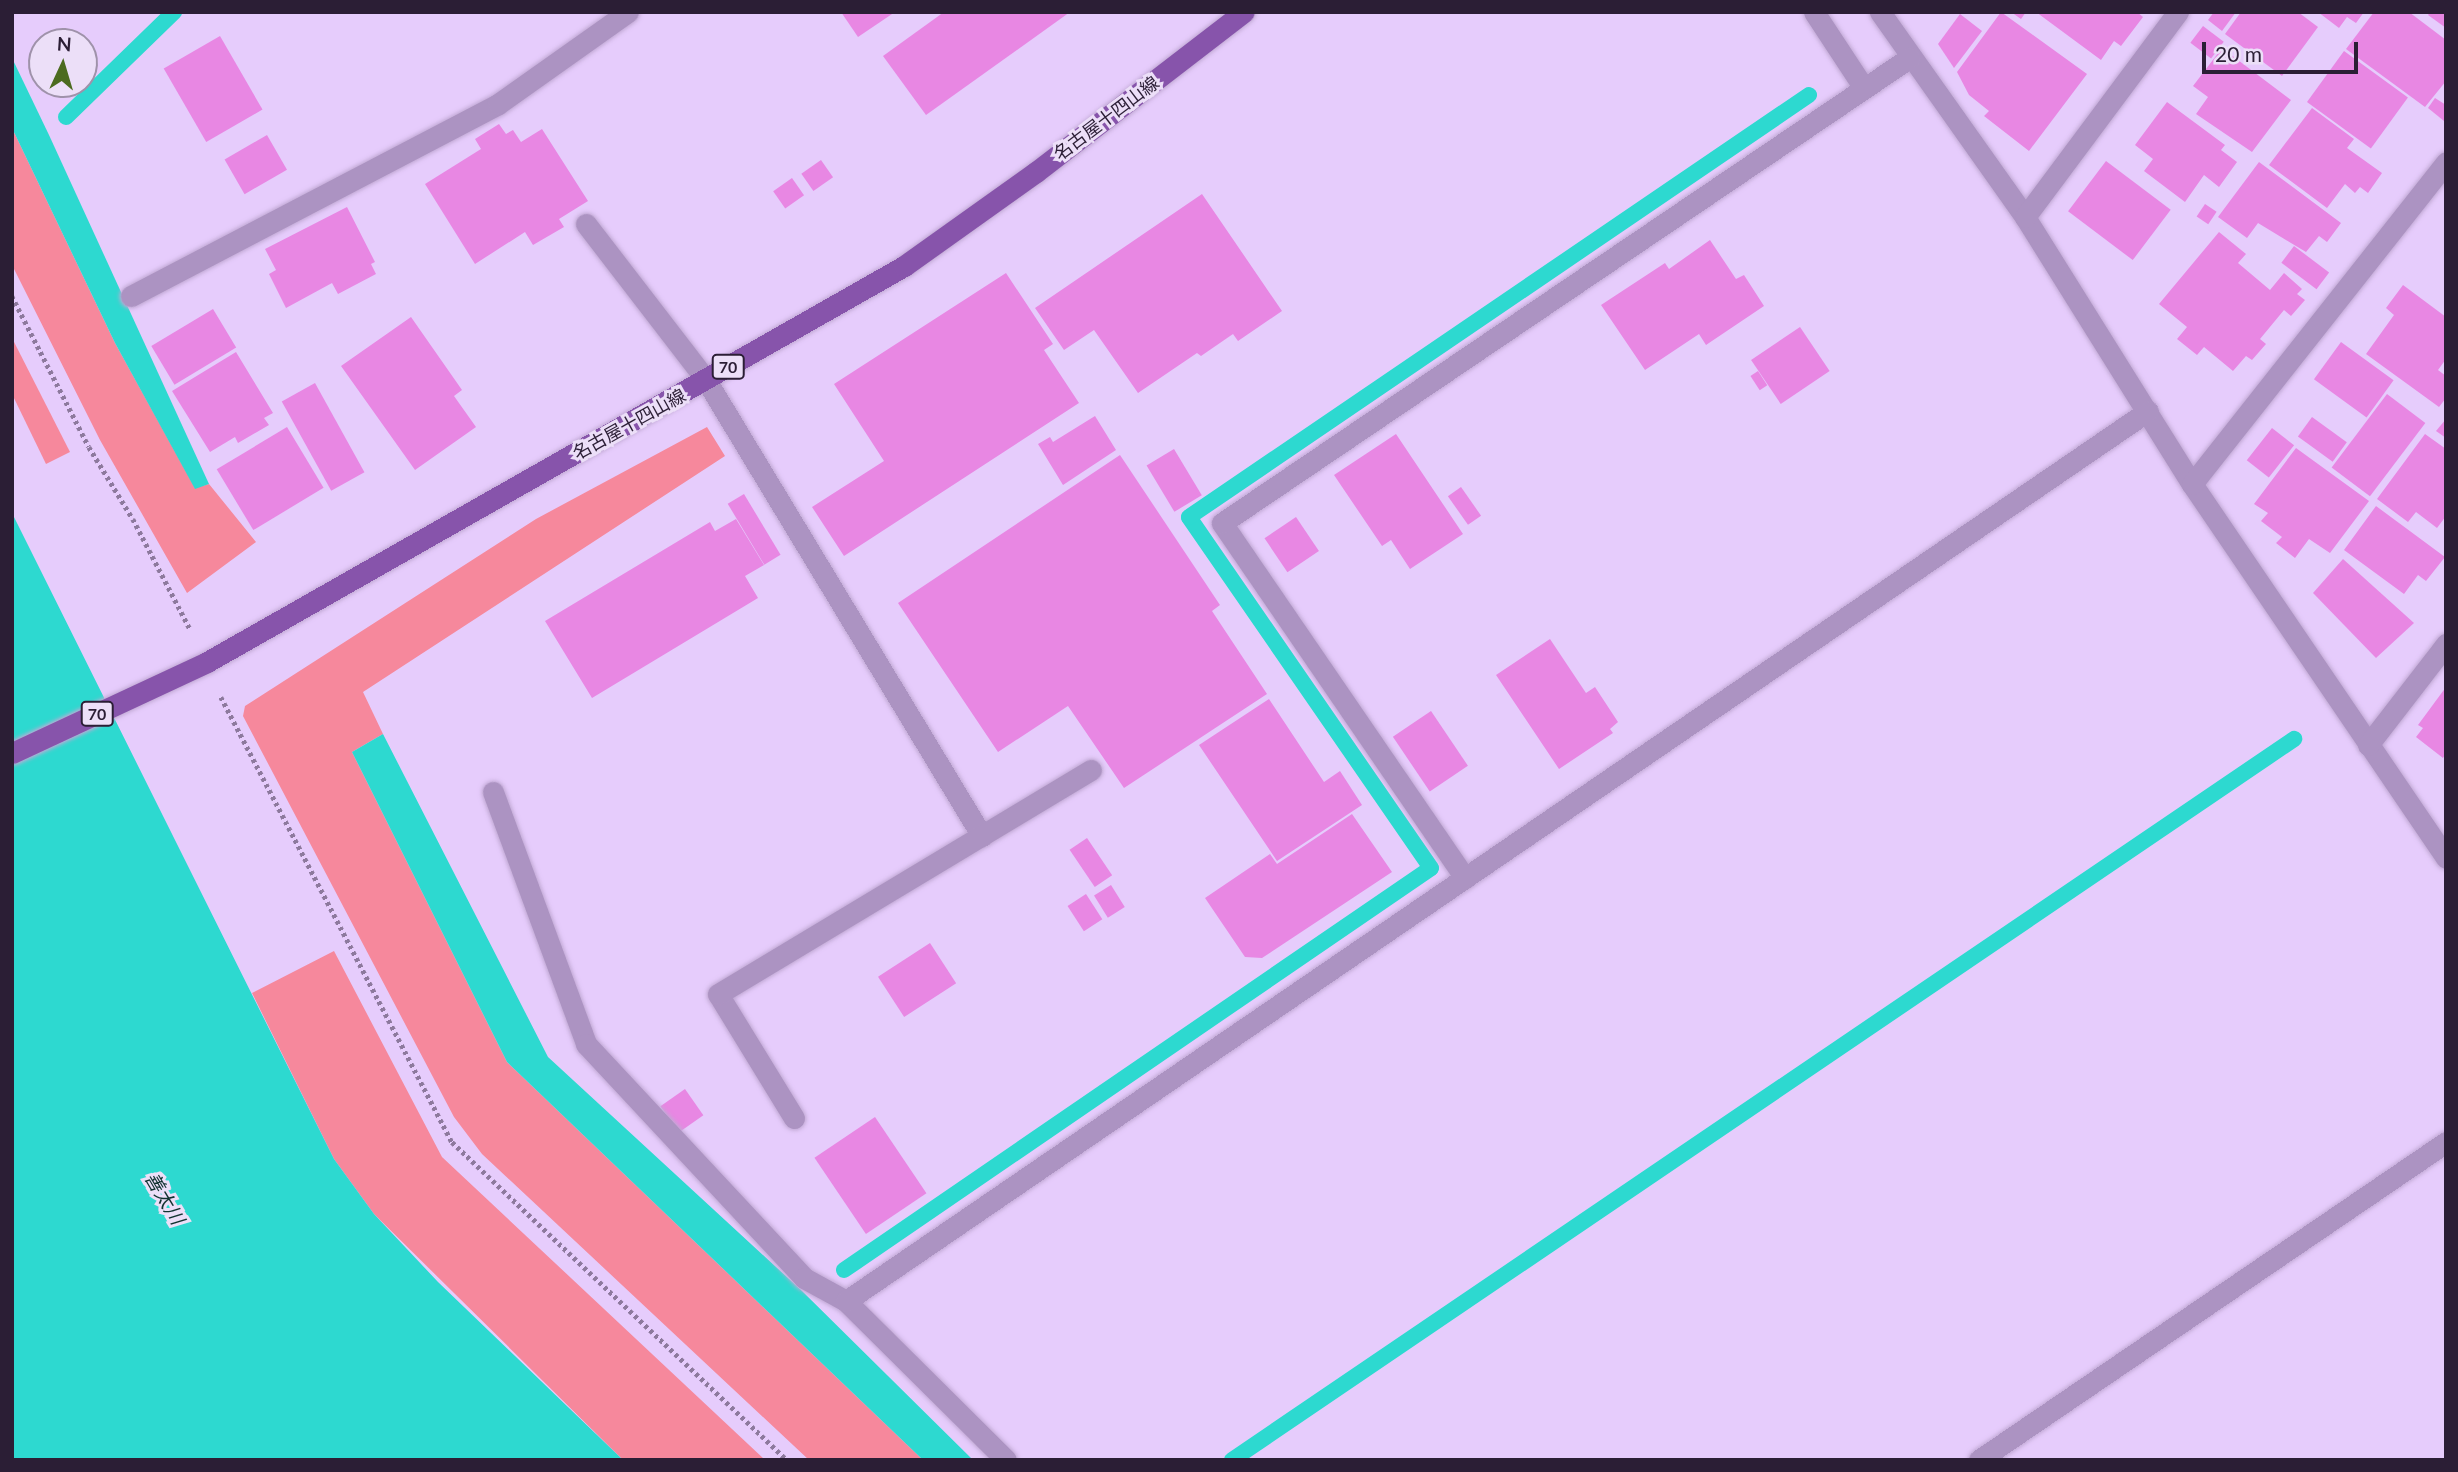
<!DOCTYPE html>
<html>
<head>
<meta charset="utf-8">
<style>
	body { margin:0 }
	#map { position:relative; width:2458px; height:1472px; overflow:hidden; background:#e6ccfc; font-family:Lato,"Noto Sans JP",sans-serif }
	div>[style] { position:absolute }
	.green>* { inset:0; background:#f6889c }
	.water>* { inset:0; background:#2dd9d0 }
	.stream>* { height:16px; margin:-8px; padding:0 8px; transform-origin:8px; border-radius:8px; background:#2dd9d0 }
	.building>* { inset:0; background:#e887e3; transform-origin:0 0 }
	.path>* { height:4.5px; margin-top:-2.25px; transform-origin:0; background:repeating-linear-gradient(90deg,#8d799d 0 3.5px,transparent 0 7px) }
	.roads { filter:drop-shadow(0 0 2px #c1a9d4) drop-shadow(0 0 2px #c1a9d4) }
	.service>* { height:21px; margin:-10.5px; padding:0 10.5px; transform-origin:10.5px; border-radius:10.5px; background:#ac93c2 }
	.minor>* { height:21px; margin:-10.5px; padding:0 10.5px; transform-origin:10.5px; border-radius:10.5px; background:#ac93c2 }
	.primary>* { height:21px; margin:-10.5px; padding:0 10.5px; transform-origin:10.5px; border-radius:10.5px; background:#8754ab }
	span { translate:-50% -50%; white-space:nowrap; text-align:center; line-height:1.15; -webkit-text-stroke:6px #ecdff8; paint-order:stroke }
	.shield-label span { padding:2px 5px; background:#ecdff8; border:2px solid; border-radius:5px; -webkit-text-stroke-width:0 }
	.shield-label { font-size:16px; color:#2b1e35; font-weight:700 }
	.street-label { font-size:18px; color:#2b1e35 }
	.water-label { font-size:19px; color:#113230; font-style:italic }
	.frame { position:absolute; inset:0; border:14px solid #2b1e35; pointer-events:none }
	.north { position:absolute; left:28px; top:28px; width:70px; height:70px; box-sizing:border-box; background:#ecdff8; border:2px solid #9f92aa; border-radius:50%; rotate:4deg; font-size:19px; font-weight:700; line-height:28px; text-align:center; color:#2b1e35 }
	.north::after { content:''; display:block; margin:auto; width:24px; height:32px; background:#4c6b20; clip-path:polygon(50% 0,100% 100%,50% 72%,0 100%) }
	.scale { position:absolute; left:2202px; top:42px; width:156px; height:32px; box-sizing:border-box; border:4px solid #2b1e35; border-top:0; padding-left:9px; font-size:21px; line-height:24px; white-space:nowrap; color:#2b1e35; -webkit-text-stroke:5px #ecdff8; paint-order:stroke }
</style>
</head>
<body>
<div id="map">
	<div class="green">
		<div style="clip-path:polygon(12px 128px,115px 343px,195px 488px,209px 484px,256px 542px,187px 593px,100px 440px,12px 265px)"></div>
		<div style="clip-path:polygon(12px 338px,70px 452px,46px 464px,12px 394px)"></div>
		<div style="clip-path:polygon(707px 427px,725px 456px,363px 692px,383px 734px,352px 752px,507px 1062px,923px 1460px,809px 1460px,482px 1154px,454px 1117px,243px 716px,245px 706px,536px 519px)"></div>
		<div style="clip-path:polygon(334px 951px,442px 1157px,765px 1460px,623px 1460px,374px 1214px,334px 1159px,252px 993px)"></div>
	</div>
	<div class="water">
		<div style="clip-path:polygon(12px 58px,49px 135px,209px 484px,195px 489px,115px 343px,12px 128px)"></div>
		<div style="clip-path:polygon(12px 513px,334px 1159px,374px 1214px,438px 1282px,623px 1460px,12px 1460px)"></div>
		<div style="clip-path:polygon(383px 734px,548px 1057px,801px 1290px,973px 1460px,923px 1460px,507px 1062px,352px 752px)"></div>
	</div>
	<div class="stream">
		<div style="left:66px;top:117px;width:151px;rotate:-44.2deg"></div>
		<div style="left:844px;top:1270px;width:711px;rotate:-34.4deg"></div>
		<div style="left:1431px;top:868px;width:426px;rotate:-124.6deg"></div>
		<div style="left:1189px;top:517px;width:750px;rotate:-34.24deg"></div>
		<div style="left:1232px;top:1460px;width:1284px;rotate:-34.17deg"></div>
	</div>
	<div class="building">
		<div style="clip-path:polygon(841px 12px,895px 12px,858px 37px)"></div>
		<div style="clip-path:polygon(944px 12px,1070px 12px,926px 115px,883px 56px)"></div>
		<div style="clip-path:polygon(2001px 12px,2087px 74px,2029px 151px,1984px 116px,1989px 111px,1969px 95px,1957px 72px)"></div>
		<div style="clip-path:polygon(2011px 12px,2026px 12px,2021px 19px)"></div>
		<div style="clip-path:polygon(2036px 12px,2137px 12px,2143px 17px,2121px 46px,2114px 41px,2101px 60px)"></div>
		<div style="clip-path:polygon(2214px 12px,2236px 12px,2222px 31px,2208px 20px)"></div>
		<div style="clip-path:polygon(2241px 12px,2298px 12px,2318px 27px,2282px 76px,2225px 34px)"></div>
		<div style="clip-path:polygon(2318px 12px,2364px 12px,2356px 23px,2347px 17px,2339px 28px)"></div>
		<div style="clip-path:polygon(2374px 12px,2409px 12px,2446px 40px,2446px 81px,2425px 107px,2346px 49px)"></div>
		<div style="clip-path:polygon(2430px 12px,2446px 12px,2446px 28px,2428px 15px)"></div>
		<div style="clip-path:polygon(1960px 14px,1982px 31px,1954px 68px,1938px 44px)"></div>
		<div style="left:2203px;top:26px;width:26px;height:21px;rotate:37deg"></div>
		<div style="left:220px;top:36px;width:85px;height:65px;rotate:60deg"></div>
		<div style="clip-path:polygon(2222px 48px,2291px 100px,2252px 152px,2196px 114px,2208px 97px,2193px 86px)"></div>
		<div style="left:2344px;top:51px;width:79px;height:63px;rotate:36deg"></div>
		<div style="clip-path:polygon(2435px 98px,2446px 105px,2444px 121px,2428px 108px)"></div>
		<div style="clip-path:polygon(2167px 102px,2225px 145px,2221px 150px,2237px 162px,2219px 187px,2204px 175px,2185px 202px,2144px 171px,2153px 159px,2135px 145px)"></div>
		<div style="clip-path:polygon(2312px 108px,2354px 139px,2347px 148px,2382px 173px,2368px 193px,2360px 187px,2355px 193px,2345px 184px,2327px 208px,2269px 165px)"></div>
		<div style="clip-path:polygon(499px 124px,506px 134px,513px 130px,521px 142px,542px 129px,588px 201px,559px 219px,564px 227px,533px 245px,525px 232px,475px 264px,425px 184px,481px 149px,475px 139px)"></div>
		<div style="left:267px;top:135px;width:40px;height:49px;rotate:60deg"></div>
		<div style="left:821px;top:160px;width:21px;height:24px;rotate:55deg"></div>
		<div style="left:2106px;top:161px;width:81px;height:63px;rotate:37deg"></div>
		<div style="clip-path:polygon(2259px 162px,2341px 223px,2327px 242px,2319px 236px,2306px 252px,2258px 223px,2247px 238px,2218px 217px)"></div>
		<div style="left:792px;top:178px;width:21px;height:23px;rotate:55deg"></div>
		<div style="clip-path:polygon(1202px 194px,1282px 311px,1238px 341px,1233px 334px,1201px 356px,1197px 353px,1138px 393px,1094px 330px,1064px 350px,1035px 308px)"></div>
		<div style="left:2205px;top:204px;width:14px;height:15px;rotate:34deg"></div>
		<div style="clip-path:polygon(347px 207px,375px 262px,371px 264px,376px 274px,338px 294px,332px 283px,286px 308px,269px 274px,276px 270px,265px 249px)"></div>
		<div style="clip-path:polygon(2219px 232px,2246px 254px,2238px 263px,2270px 290px,2284px 273px,2302px 289px,2297px 294px,2305px 300px,2291px 316px,2284px 310px,2260px 339px,2266px 344px,2252px 360px,2246px 356px,2233px 371px,2204px 347px,2197px 355px,2177px 339px,2187px 327px,2159px 304px)"></div>
		<div style="clip-path:polygon(1710px 240px,1736px 279px,1744px 275px,1764px 306px,1706px 345px,1699px 334px,1645px 370px,1601px 305px,1665px 263px,1669px 269px)"></div>
		<div style="left:2294px;top:246px;width:44px;height:21px;rotate:37deg"></div>
		<div style="clip-path:polygon(1006px 273px,1053px 344px,1044px 350px,1079px 403px,844px 556px,812px 507px,884px 461px,834px 384px)"></div>
		<div style="clip-path:polygon(2403px 285px,2446px 317px,2446px 359px,2438px 370px,2446px 376px,2446px 398px,2439px 407px,2366px 354px,2394px 315px,2386px 308px)"></div>
		<div style="left:213px;top:309px;width:45px;height:72px;rotate:59deg"></div>
		<div style="clip-path:polygon(411px 317px,462px 390px,454px 396px,476px 427px,415px 470px,341px 366px)"></div>
		<div style="left:1800px;top:327px;width:53px;height:59px;rotate:56deg"></div>
		<div style="left:2341px;top:342px;width:65px;height:46px;rotate:36deg"></div>
		<div style="clip-path:polygon(236px 352px,273px 413px,264px 418px,269px 425px,238px 443px,235px 437px,210px 452px,172px 391px)"></div>
		<div style="left:1758px;top:371px;width:17px;height:9px;rotate:57deg"></div>
		<div style="left:315px;top:383px;width:102px;height:38px;rotate:61deg"></div>
		<div style="left:2387px;top:394px;width:48px;height:92px;rotate:37deg"></div>
		<div style="clip-path:polygon(1095px 416px,1116px 450px,1063px 485px,1038px 444px,1050px 437px,1053px 442px)"></div>
		<div style="left:2312px;top:417px;width:43px;height:24px;rotate:36deg"></div>
		<div style="clip-path:polygon(2446px 419px,2446px 438px,2436px 431px)"></div>
		<div style="left:287px;top:427px;width:71px;height:82px;rotate:59deg"></div>
		<div style="left:2272px;top:428px;width:28px;height:41px;rotate:38deg"></div>
		<div style="clip-path:polygon(1396px 434px,1463px 534px,1410px 569px,1391px 540px,1382px 546px,1334px 475px)"></div>
		<div style="clip-path:polygon(2425px 434px,2446px 449px,2446px 516px,2437px 528px,2416px 512px,2408px 522px,2377px 499px)"></div>
		<div style="clip-path:polygon(2296px 448px,2369px 501px,2330px 553px,2309px 539px,2295px 558px,2276px 543px,2282px 537px,2261px 521px,2268px 513px,2254px 504px)"></div>
		<div style="left:1174px;top:449px;width:54px;height:32px;rotate:59deg"></div>
		<div style="clip-path:polygon(1120px 455px,1220px 605px,1212px 611px,1267px 694px,1124px 788px,1068px 706px,998px 752px,898px 603px)"></div>
		<div style="left:1461px;top:487px;width:35px;height:16px;rotate:55deg"></div>
		<div style="left:744px;top:494px;width:71px;height:19px;rotate:59deg"></div>
		<div style="clip-path:polygon(2376px 506px,2445px 557px,2426px 581px,2418px 575px,2404px 594px,2344px 550px)"></div>
		<div style="left:1296px;top:517px;width:41px;height:38px;rotate:56deg"></div>
		<div style="clip-path:polygon(736px 519px,764px 565px,745px 576px,758px 598px,592px 698px,545px 621px,710px 522px,715px 531px)"></div>
		<div style="clip-path:polygon(2343px 559px,2414px 623px,2376px 658px,2313px 593px)"></div>
		<div style="clip-path:polygon(1550px 639px,1586px 693px,1595px 687px,1618px 722px,1610px 729px,1613px 733px,1559px 769px,1496px 675px)"></div>
		<div style="clip-path:polygon(2446px 687px,2446px 753px,2443px 758px,2416px 737px,2423px 728px,2418px 725px)"></div>
		<div style="clip-path:polygon(1269px 699px,1324px 782px,1340px 771px,1362px 805px,1277px 861px,1199px 745px)"></div>
		<div style="left:1431px;top:711px;width:66px;height:46px;rotate:56deg"></div>
		<div style="clip-path:polygon(1352px 814px,1392px 872px,1262px 958px,1245px 957px,1205px 898px,1270px 854px,1277px 864px)"></div>
		<div style="left:1087px;top:838px;width:45px;height:21px;rotate:56deg"></div>
		<div style="left:1111px;top:885px;width:26px;height:20px;rotate:58deg"></div>
		<div style="left:1086px;top:894px;width:30px;height:22px;rotate:57deg"></div>
		<div style="left:930px;top:943px;width:48px;height:62px;rotate:57deg"></div>
		<div style="left:685px;top:1089px;width:32px;height:30px;rotate:55deg"></div>
		<div style="left:875px;top:1117px;width:92px;height:73px;rotate:56deg"></div>
	</div>
	<div class="path">
		<div style="left:12px;top:296px;width:169px;rotate:63deg"></div>
		<div style="left:89px;top:447px;width:84px;rotate:58.6deg"></div>
		<div style="left:133px;top:519px;width:124px;rotate:62.6deg"></div>
		<div style="left:221px;top:697px;width:501px;rotate:62.57deg"></div>
		<div style="left:452px;top:1142px;width:462px;rotate:43.5deg"></div>
	</div>
	<div class="roads">
		<div class="service">
			<div style="left:586px;top:224px;width:197px;rotate:52.4deg"></div>
			<div style="left:706px;top:380px;width:533px;rotate:58.82deg"></div>
			<div style="left:493px;top:792px;width:269px;rotate:69.7deg"></div>
			<div style="left:586px;top:1044px;width:320px;rotate:47deg"></div>
			<div style="left:804px;top:1278px;width:48px;rotate:28.7deg"></div>
			<div style="left:794px;top:1118px;width:145px;rotate:-121.5deg"></div>
			<div style="left:718px;top:994px;width:435px;rotate:-31deg"></div>
		</div>
		<div class="minor">
			<div style="left:1814px;top:12px;width:91px;rotate:56.7deg"></div>
			<div style="left:1880px;top:12px;width:251px;rotate:54.7deg"></div>
			<div style="left:2025px;top:217px;width:315px;rotate:58deg"></div>
			<div style="left:2192px;top:484px;width:452px;rotate:55.8deg"></div>
			<div style="left:2025px;top:217px;width:256px;rotate:-53.3deg"></div>
			<div style="left:131px;top:296px;width:414px;rotate:-27.6deg"></div>
			<div style="left:498px;top:104px;width:159px;rotate:-35.3deg"></div>
			<div style="left:2192px;top:484px;width:410px;rotate:-51.7deg"></div>
			<div style="left:2368px;top:745px;width:128px;rotate:-52.3deg"></div>
			<div style="left:1465px;top:878px;width:430px;rotate:-124.4deg"></div>
			<div style="left:1222px;top:523px;width:830px;rotate:-34.09deg"></div>
			<div style="left:1006px;top:1460px;width:226px;rotate:-135.2deg"></div>
			<div style="left:846px;top:1301px;width:1577px;rotate:-34.36deg"></div>
			<div style="left:1979px;top:1460px;width:565px;rotate:-34.25deg"></div>
		</div>
		<div class="primary">
			<div style="left:12px;top:753px;width:215px;rotate:-25deg"></div>
			<div style="left:207px;top:662px;width:802px;rotate:-29.6deg"></div>
			<div style="left:904px;top:266px;width:162px;rotate:-35.5deg"></div>
			<div style="left:1036px;top:172px;width:262px;rotate:-37.6deg"></div>
		</div>
	</div>
	<div class="shield-label">
		<span style="left:728px;top:367px">70</span>
		<span style="left:97px;top:714px">70</span>
	</div>
	<div class="street-label">
		<span style="left:1106px;top:118px;rotate:-37deg">名古屋十四山線</span>
		<span style="left:629px;top:424px;rotate:-29deg">名古屋十四山線</span>
	</div>
	<div class="water-label">
		<span style="left:165px;top:1198px;rotate:59deg">善太川</span>
	</div>
	<div class="frame"></div>
	<div class="north">N</div>
	<div class="scale">20 m</div>
</div>
</body>
</html>
